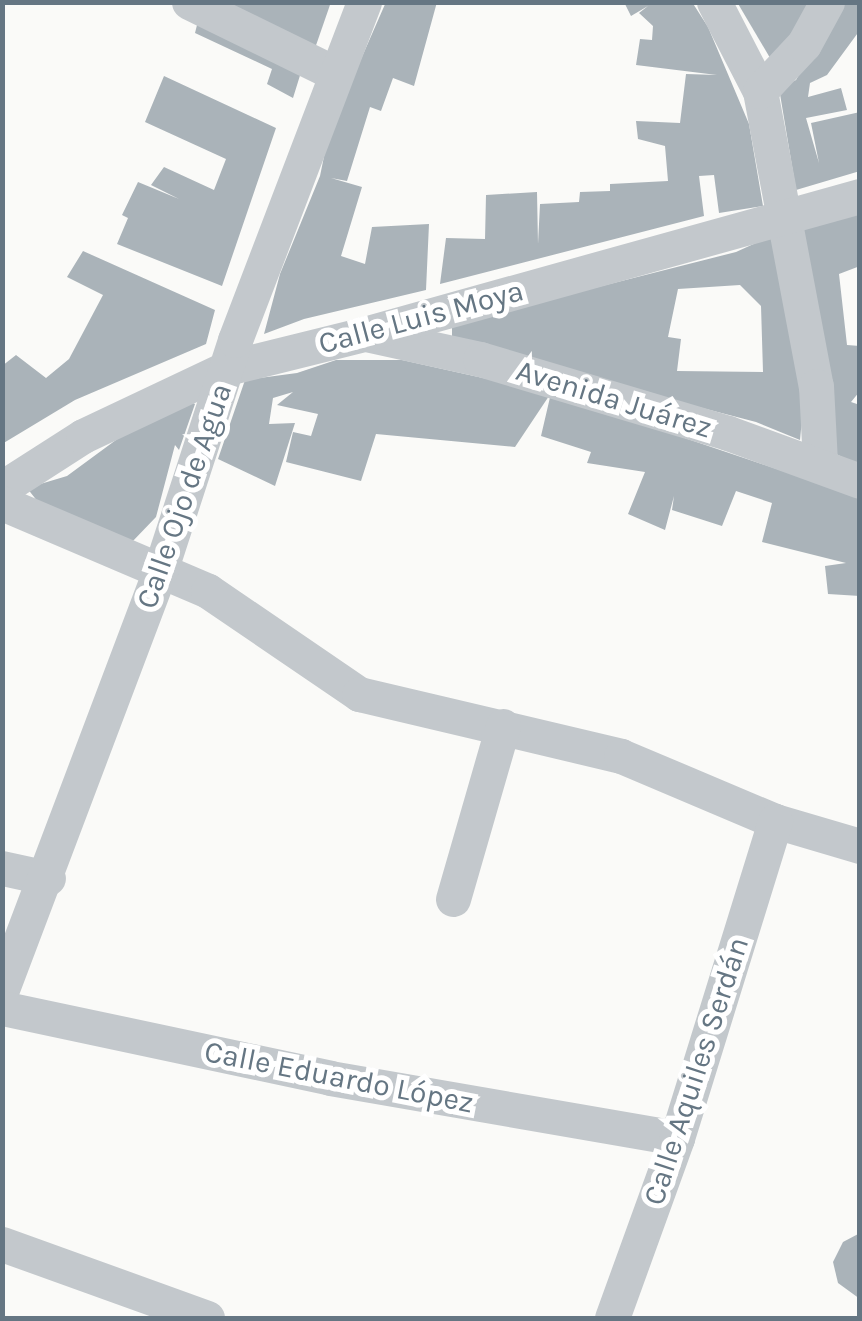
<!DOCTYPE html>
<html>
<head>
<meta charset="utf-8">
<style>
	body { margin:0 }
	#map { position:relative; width:862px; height:1321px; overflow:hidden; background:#fafaf8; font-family:Karla,sans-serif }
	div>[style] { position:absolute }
	.building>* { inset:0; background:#aab3b9 }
	.minor>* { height:35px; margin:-17.5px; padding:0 17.5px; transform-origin:17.5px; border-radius:17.5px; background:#c3c8cc }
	span { translate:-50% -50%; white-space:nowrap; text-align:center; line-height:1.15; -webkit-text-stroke:10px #fff; paint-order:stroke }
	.street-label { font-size:30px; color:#657683 }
	.frame { position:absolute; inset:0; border:5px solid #657683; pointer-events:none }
</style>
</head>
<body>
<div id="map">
	<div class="building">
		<div style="clip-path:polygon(210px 2px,331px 2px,313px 54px)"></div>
		<div style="clip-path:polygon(386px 2px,437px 2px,414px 86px,393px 78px,381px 111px,370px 107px,347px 181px,331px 178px,362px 187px,341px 256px,365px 264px,372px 227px,429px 224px,426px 290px,304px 319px,264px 334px,280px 274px,320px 176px,329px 132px)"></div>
		<div style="clip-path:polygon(624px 2px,692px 2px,708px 27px,749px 124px,763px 206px,719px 213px,714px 175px,699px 176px,704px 216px,440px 284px,446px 238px,485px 239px,486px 195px,537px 192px,538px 244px,540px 204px,579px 202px,580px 192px,610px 191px,610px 184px,668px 181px,665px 146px,638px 139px,636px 121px,680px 123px,686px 74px,717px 75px,636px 65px,640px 39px,652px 40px,653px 26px,639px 13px,648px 6px,631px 16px)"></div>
		<div style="clip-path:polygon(737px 2px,812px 2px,773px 63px)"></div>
		<div style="clip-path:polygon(839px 2px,860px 2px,860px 30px,827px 75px,810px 83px,808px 97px,841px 88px,847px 110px,806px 118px,819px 163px,811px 123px,860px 112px,860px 171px,796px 190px,779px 88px,796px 80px)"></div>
		<div style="clip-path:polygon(199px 17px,302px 69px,293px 98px,267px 84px,272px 69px,195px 33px)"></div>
		<div style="clip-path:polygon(164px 76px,276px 128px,222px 286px,117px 244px,128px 218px,122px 215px,138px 182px,179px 199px,151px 185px,164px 167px,214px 190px,226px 159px,145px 122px)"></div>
		<div style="clip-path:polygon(860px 212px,860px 266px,839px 274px,847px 345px,860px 346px,860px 391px,851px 402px,860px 405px,860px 466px,832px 452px,803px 229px)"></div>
		<div style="clip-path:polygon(evenodd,773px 235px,805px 387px,800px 440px,756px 422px,452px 343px,452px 324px,736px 252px,773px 235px,740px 285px,761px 306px,763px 372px,677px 371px,681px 339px,668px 337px,678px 289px,740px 285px)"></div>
		<div style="clip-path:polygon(83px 251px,215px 310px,206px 344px,75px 400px,2px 444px,2px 366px,16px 355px,46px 378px,69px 359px,103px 295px,67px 277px)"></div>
		<div style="clip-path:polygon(336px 360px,402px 360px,551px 393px,515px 447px,376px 434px,361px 481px,286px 462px,293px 432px,311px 436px,318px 414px,277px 405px,293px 392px,273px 398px,269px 424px,295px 423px,275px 486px,218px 459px,245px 380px,297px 373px)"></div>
		<div style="clip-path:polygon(551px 393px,860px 497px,860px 596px,828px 594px,825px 566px,846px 563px,762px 542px,772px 503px,736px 491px,722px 526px,672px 510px,674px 496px,665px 530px,628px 514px,645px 472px,587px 463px,591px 452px,541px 436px)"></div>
		<div style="clip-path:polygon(185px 399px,195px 404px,179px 450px,175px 445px,156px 517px,131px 543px,38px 502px,27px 488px,67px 476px,135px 426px)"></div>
		<div style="clip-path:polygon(860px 1233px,860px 1299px,838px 1283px,833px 1262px,843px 1242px)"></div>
	</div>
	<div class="minor">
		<div style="left:189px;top:2px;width:161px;rotate:26.1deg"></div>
		<div style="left:714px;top:2px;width:100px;rotate:62.7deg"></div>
		<div style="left:760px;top:91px;width:300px;rotate:79.3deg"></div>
		<div style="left:816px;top:386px;width:77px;rotate:87deg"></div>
		<div style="left:760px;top:91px;width:64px;rotate:-46.9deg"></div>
		<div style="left:804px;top:44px;width:48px;rotate:-61.3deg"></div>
		<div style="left:370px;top:335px;width:113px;rotate:12.3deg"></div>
		<div style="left:480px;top:359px;width:259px;rotate:16.6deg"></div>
		<div style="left:728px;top:433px;width:140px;rotate:20deg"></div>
		<div style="left:2px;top:488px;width:96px;rotate:-32.7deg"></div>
		<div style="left:83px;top:436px;width:159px;rotate:-25.3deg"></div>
		<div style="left:227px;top:368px;width:141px;rotate:-13.9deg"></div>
		<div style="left:364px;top:334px;width:515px;rotate:-15.55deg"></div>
		<div style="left:2px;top:503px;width:224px;rotate:23.1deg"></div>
		<div style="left:208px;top:591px;width:183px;rotate:34.3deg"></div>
		<div style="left:359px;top:694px;width:269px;rotate:13.3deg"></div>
		<div style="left:621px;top:756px;width:167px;rotate:22.9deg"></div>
		<div style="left:775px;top:821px;width:89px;rotate:16.4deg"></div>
		<div style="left:2px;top:868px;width:47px;rotate:12.3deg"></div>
		<div style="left:453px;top:899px;width:180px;rotate:-73.9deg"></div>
		<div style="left:2px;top:989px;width:450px;rotate:-69.3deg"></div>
		<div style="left:161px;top:568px;width:240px;rotate:-72deg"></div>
		<div style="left:235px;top:340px;width:362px;rotate:-69.1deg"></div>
		<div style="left:2px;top:1008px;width:335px;rotate:12deg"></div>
		<div style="left:330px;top:1078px;width:352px;rotate:9.8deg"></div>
		<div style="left:2px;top:1244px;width:218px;rotate:19.8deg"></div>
		<div style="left:612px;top:1318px;width:191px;rotate:-70.1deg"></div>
		<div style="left:677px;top:1138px;width:332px;rotate:-72.8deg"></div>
	</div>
	<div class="street-label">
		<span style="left:421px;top:317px;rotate:-15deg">Calle Luis Moya</span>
		<span style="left:614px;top:399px;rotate:17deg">Avenida Juárez</span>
		<span style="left:184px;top:496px;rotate:-71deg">Calle Ojo de Agua</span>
		<span style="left:696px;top:1071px;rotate:-72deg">Calle Aquiles Serdán</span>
		<span style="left:339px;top:1077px;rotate:11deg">Calle Eduardo López</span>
	</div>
	<div class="frame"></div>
</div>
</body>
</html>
